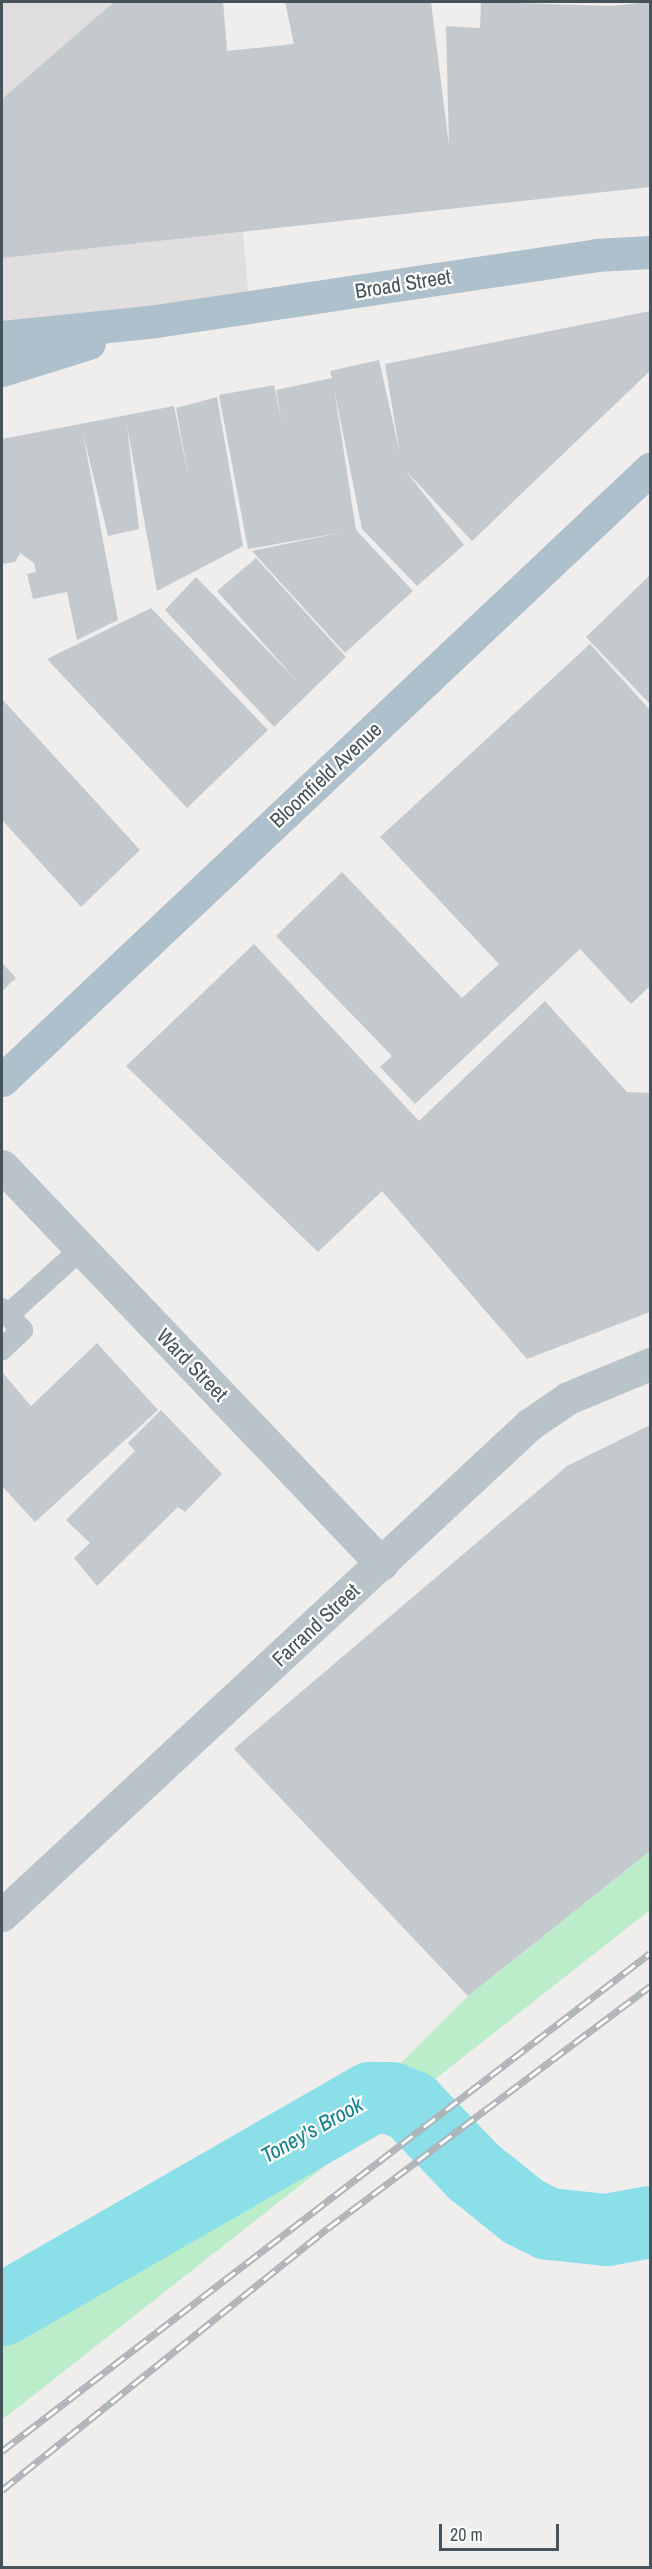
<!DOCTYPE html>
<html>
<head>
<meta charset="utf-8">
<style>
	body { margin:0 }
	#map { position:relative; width:652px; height:2569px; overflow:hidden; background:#f0eded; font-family:"Archivo Narrow",sans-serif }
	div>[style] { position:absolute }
	.education>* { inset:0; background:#e1dedf }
	.green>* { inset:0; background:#bcedca }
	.river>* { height:72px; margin:-36px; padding:0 36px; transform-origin:36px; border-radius:36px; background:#8bdfe8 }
	.building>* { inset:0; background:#c4c9cd }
	.service>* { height:22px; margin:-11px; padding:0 11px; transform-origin:11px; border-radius:11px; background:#b9c3ca }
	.minor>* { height:33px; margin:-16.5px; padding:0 16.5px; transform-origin:16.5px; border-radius:16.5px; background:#b9c3ca }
	.primary>* { height:33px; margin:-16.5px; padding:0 16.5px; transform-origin:16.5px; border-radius:16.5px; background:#adc0cb }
	.rail>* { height:7px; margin-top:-3.5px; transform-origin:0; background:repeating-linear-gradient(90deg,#fff 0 14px,#afb3b7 0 28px); box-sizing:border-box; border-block:2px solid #afb3b7 }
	span { translate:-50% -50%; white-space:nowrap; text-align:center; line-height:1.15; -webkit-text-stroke:4.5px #fff; paint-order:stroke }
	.street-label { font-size:21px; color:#46535a }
	.water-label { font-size:22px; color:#11808c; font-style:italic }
	.frame { position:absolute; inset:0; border:3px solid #46535a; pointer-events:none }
	.scale { position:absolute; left:439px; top:2524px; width:120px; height:27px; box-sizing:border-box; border:3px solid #46535a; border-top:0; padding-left:8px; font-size:18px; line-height:21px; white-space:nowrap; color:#46535a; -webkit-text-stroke:4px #fff; paint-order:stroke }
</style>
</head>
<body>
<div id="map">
	<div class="education">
		<div style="clip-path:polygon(2px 2px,223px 2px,249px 301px,2px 331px)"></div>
	</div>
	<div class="green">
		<div style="clip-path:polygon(650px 1851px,650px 1910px,2px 2420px,2px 2293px,400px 2064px,468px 1996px)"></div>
	</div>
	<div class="river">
		<div style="left:2px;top:2310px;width:426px;rotate:-29.9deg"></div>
		<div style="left:371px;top:2098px;width:20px"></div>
		<div style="left:391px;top:2098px;width:22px;rotate:22deg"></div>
		<div style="left:411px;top:2106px;width:91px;rotate:46.3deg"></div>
		<div style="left:474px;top:2172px;width:64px;rotate:38.7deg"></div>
		<div style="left:524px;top:2212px;width:28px;rotate:26deg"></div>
		<div style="left:549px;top:2224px;width:58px;rotate:5.9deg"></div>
		<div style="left:607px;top:2230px;width:44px;rotate:-10.5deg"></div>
	</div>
	<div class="building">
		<div style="clip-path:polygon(114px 2px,223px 2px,227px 51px,294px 44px,285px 2px,431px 2px,449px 146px,446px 26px,480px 28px,481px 2px,611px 6px,650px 2px,650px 187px,2px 258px,2px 99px)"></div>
		<div style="clip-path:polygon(650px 311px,650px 371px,472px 541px,405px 470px,464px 545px,417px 586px,362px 529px,334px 388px,356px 530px,413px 591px,345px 653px,252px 551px,344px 532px,248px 549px,219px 395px,274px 385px,282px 424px,276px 390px,332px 378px,330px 371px,379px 360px,400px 454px,385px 364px)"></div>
		<div style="clip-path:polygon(217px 397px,243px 546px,157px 591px,127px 426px,139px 529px,108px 536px,83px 434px,118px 620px,77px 640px,67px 592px,33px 599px,27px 574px,36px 572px,34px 563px,20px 553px,15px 562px,2px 564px,2px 439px,174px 406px,189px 479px,176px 408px)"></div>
		<div style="clip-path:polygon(256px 558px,346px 657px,274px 727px,165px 610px,196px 577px,297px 681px,217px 591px)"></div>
		<div style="clip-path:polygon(650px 575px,650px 704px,586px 637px)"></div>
		<div style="clip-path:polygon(151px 608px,268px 730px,187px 808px,47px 659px)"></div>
		<div style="clip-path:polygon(590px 644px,650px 710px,650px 986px,631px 1004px,580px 949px,415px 1104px,380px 1067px,392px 1056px,276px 936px,342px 872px,462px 998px,499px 964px,380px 837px)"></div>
		<div style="clip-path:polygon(2px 699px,140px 850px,81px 907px,2px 820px)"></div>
		<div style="clip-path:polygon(254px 944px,419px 1121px,545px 1001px,627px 1092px,650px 1093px,650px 1312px,527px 1359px,382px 1191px,318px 1252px,126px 1066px)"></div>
		<div style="clip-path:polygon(2px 963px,16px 978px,2px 991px)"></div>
		<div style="clip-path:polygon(97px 1343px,158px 1410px,35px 1522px,2px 1486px,2px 1372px,31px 1406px)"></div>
		<div style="clip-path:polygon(161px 1410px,222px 1474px,185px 1512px,178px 1507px,97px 1586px,74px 1558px,90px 1543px,66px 1520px,135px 1451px,128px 1443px)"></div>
		<div style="clip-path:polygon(650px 1425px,650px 1851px,468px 1996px,234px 1749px,567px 1466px)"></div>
	</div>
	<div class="service">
		<div style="left:2px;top:1309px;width:29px;rotate:46deg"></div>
		<div style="left:22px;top:1330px;width:28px;rotate:136deg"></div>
		<div style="left:8px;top:1315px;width:98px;rotate:-42.1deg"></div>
	</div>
	<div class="minor">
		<div style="left:2px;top:1166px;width:550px;rotate:46.33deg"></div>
		<div style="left:2px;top:1915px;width:721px;rotate:-42.92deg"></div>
		<div style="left:530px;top:1424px;width:46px;rotate:-34.4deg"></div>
		<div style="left:568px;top:1398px;width:89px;rotate:-22.5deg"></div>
	</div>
	<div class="primary">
		<div style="left:2px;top:337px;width:155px;rotate:-5.9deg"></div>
		<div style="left:156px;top:321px;width:445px;rotate:-8.5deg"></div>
		<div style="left:596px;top:255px;width:54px;rotate:-3.2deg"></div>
		<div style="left:2px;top:370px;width:91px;rotate:-17.2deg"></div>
		<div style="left:2px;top:1080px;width:891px;rotate:-43.32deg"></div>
	</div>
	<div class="rail">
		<div style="left:2px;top:2451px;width:817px;rotate:-37.54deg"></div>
		<div style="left:2px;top:2490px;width:418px;rotate:-38.8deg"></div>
		<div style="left:328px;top:2228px;width:403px;rotate:-36.9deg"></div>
	</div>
	<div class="street-label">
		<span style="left:403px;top:284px;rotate:-9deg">Broad Street</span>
		<span style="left:326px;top:775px;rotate:-43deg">Bloomfield Avenue</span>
		<span style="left:192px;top:1365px;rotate:46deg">Ward Street</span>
		<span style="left:316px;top:1625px;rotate:-43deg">Farrand Street</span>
	</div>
	<div class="water-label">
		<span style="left:312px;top:2130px;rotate:-29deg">Toney's Brook</span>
	</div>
	<div class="frame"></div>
	<div class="scale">20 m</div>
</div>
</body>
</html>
